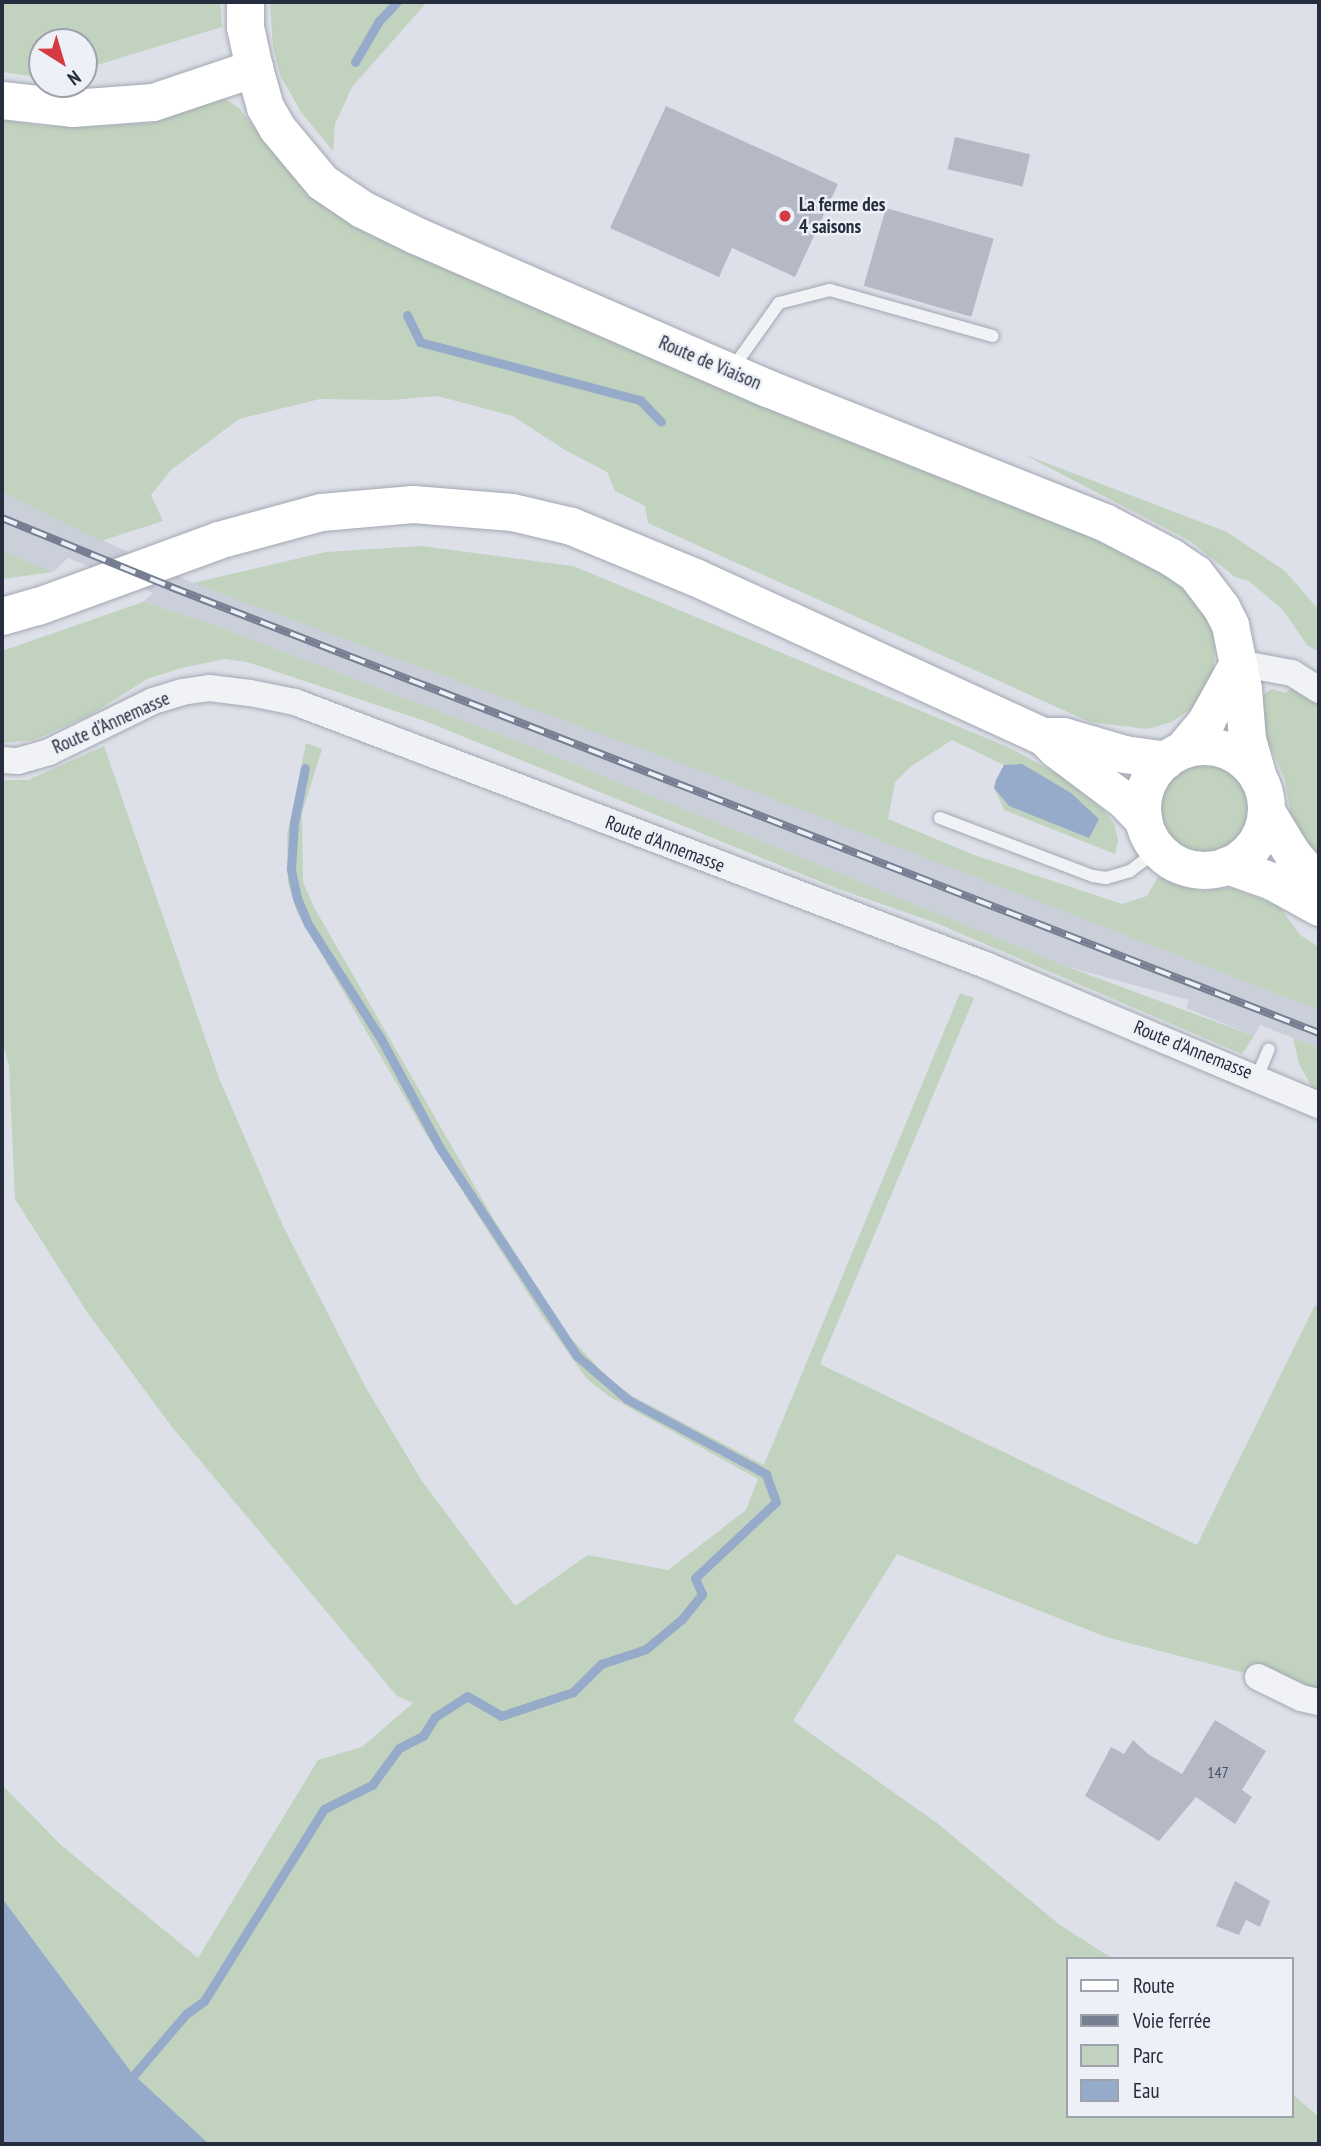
<!DOCTYPE html>
<html>
<head>
<meta charset="utf-8">
<style>
	body { margin:0 }
	#map { position:relative; width:1321px; height:2146px; overflow:hidden; background:#dde0e8; font-family:"PT Sans Narrow",sans-serif }
	div>[style] { position:absolute }
	.built>* { inset:0; background:#cbcfda }
	.green>* { inset:0; background:#c1d2be }
	.round { border-radius:50% }
	.water>* { inset:0; background:#96aaca }
	.stream>* { height:9px; margin:-4.5px; padding:0 4.5px; transform-origin:4.5px; border-radius:4.5px; background:#96aaca }
	.building>* { inset:0; background:#b4b9c5; transform-origin:0 0 }
	.roads { filter:drop-shadow(0 0 2px #a2a7b2) drop-shadow(0 0 2px #a2a7b2) }
	.lane>* { height:12px; margin:-6px; padding:0 6px; transform-origin:6px; border-radius:6px; background:#f0f2f6 }
	.street>* { height:26px; margin:-13px; padding:0 13px; transform-origin:13px; border-radius:13px; background:#f0f2f6 }
	.secondary>* { height:37px; margin:-18.5px; padding:0 18.5px; transform-origin:18.5px; border-radius:18.5px; background:#fff }
	.secondary>.ring { margin:-18.5px; padding:0; box-sizing:content-box; background:none; border:37px solid #fff; border-radius:50% }
	.rail>* { height:8px; margin-top:-4px; transform-origin:0; background:repeating-linear-gradient(90deg,#edf0f6 0 16px,#767e92 0 32px); box-sizing:border-box; border-block:2px solid #767e92 }
	.dots>* { width:19px; height:19px; translate:-50% -50%; box-sizing:border-box; border:4px solid #edf0f6; border-radius:50% }
	span { translate:-50% -50%; white-space:nowrap; text-align:center; line-height:1.15; -webkit-text-stroke:5px #edf0f6; paint-order:stroke }
	.number-label { font-size:16px; color:#4a5060 }
	.number-label span { -webkit-text-stroke-width:0 }
	.poi-label { font-size:19px; color:#262d3f; font-weight:700 }
	.left { translate:0 -50%; text-align:left }
	.street-label { font-size:19px; color:#262d3f }
	.frame { position:absolute; inset:0; border:4px solid #262d3f; pointer-events:none }
	.legend { position:absolute; left:1066px; top:1957px; width:228px; height:161px; box-sizing:border-box; background:#edf0f6; border:2px solid #9da2ad; margin:0; padding:9px 12px; list-style:none; font-size:21px; color:#262d3f }
	.legend li { display:flex; align-items:center; gap:14px; height:35px }
	.legend b { width:35px; border:2px solid #9da2ad }
	.north { position:absolute; left:28px; top:28px; width:70px; height:70px; box-sizing:border-box; background:#edf0f6; border:2px solid #9da2ad; border-radius:50%; rotate:143deg; font-size:19px; font-weight:700; line-height:28px; text-align:center; color:#262d3f }
	.north::after { content:''; display:block; margin:auto; width:24px; height:32px; background:#d53a42; clip-path:polygon(50% 0,100% 100%,50% 72%,0 100%) }
</style>
</head>
<body>
<div id="map">
	<div class="built">
		<div style="clip-path:polygon(2px 492px,193px 583px,226px 585px,1319px 1010px,1319px 1048px,1260px 1025px,1254px 1036px,1186px 1008px,1189px 1000px,1068px 967px,532px 747px,211px 624px,143px 602px,153px 593px,68px 558px,53px 572px,2px 551px)"></div>
	</div>
	<div class="green">
		<div style="clip-path:polygon(2px 2px,220px 2px,222px 27px,84px 69px,84px 42px,42px 42px,42px 78px,2px 72px)"></div>
		<div style="clip-path:polygon(270px 2px,427px 2px,352px 87px,335px 124px,333px 151px,301px 112px,281px 77px,273px 47px)"></div>
		<div style="clip-path:polygon(223px 97px,239px 108px,272px 150px,1168px 567px,1217px 627px,1213px 672px,1192px 708px,1172px 722px,1147px 729px,1090px 722px,648px 523px,645px 506px,615px 491px,607px 472px,565px 450px,513px 416px,437px 396px,392px 400px,320px 399px,239px 419px,171px 470px,151px 495px,163px 521px,101px 541px,2px 492px,2px 120px,42px 126px,87px 127px,153px 123px)"></div>
		<div style="clip-path:polygon(1023px 454px,1227px 532px,1285px 571px,1319px 610px,1319px 652px,1307px 645px,1283px 610px,1249px 581px,1235px 577px,1190px 541px)"></div>
		<div style="clip-path:polygon(421px 546px,573px 566px,1010px 748px,1059px 775px,1106px 812px,1115px 826px,1118px 841px,1115px 854px,1004px 810px,994px 788px,1004px 765px,952px 740px,910px 767px,895px 782px,888px 819px,974px 855px,1122px 904px,1147px 896px,1158px 877px,1200px 891px,1231px 888px,1279px 906px,1300px 935px,1319px 947px,1319px 1010px,707px 773px,193px 583px,326px 552px)"></div>
		<div style="clip-path:polygon(2px 551px,53px 572px,2px 579px)"></div>
		<div style="clip-path:polygon(143px 602px,211px 624px,532px 747px,1068px 967px,1254px 1036px,1242px 1054px,936px 923px,836px 888px,425px 721px,247px 662px,225px 659px,181px 668px,147px 679px,90px 715px,34px 740px,2px 743px,2px 651px)"></div>
		<div style="clip-path:polygon(1292px 687px,1319px 705px,1319px 856px,1292px 822px,1285px 780px,1266px 736px,1262px 710px,1262px 696px,1271px 689px,1286px 693px)"></div>
		<div style="clip-path:polygon(306px 743px,322px 749px,302px 813px,303px 882px,315px 909px,493px 1218px,569px 1336px,609px 1379px,634px 1397px,764px 1465px,960px 993px,974px 998px,820px 1364px,1197px 1545px,1315px 1305px,1319px 1308px,1319px 1702px,1249px 1674px,1106px 1637px,897px 1554px,793px 1721px,937px 1823px,1060px 1925px,1113px 1959px,1067px 1959px,1067px 2116px,1291px 2116px,1291px 2093px,1319px 2117px,1319px 2144px,209px 2144px,132px 2073px,2px 1898px,2px 1785px,62px 1846px,198px 1958px,318px 1760px,362px 1747px,413px 1703px,397px 1696px,172px 1427px,87px 1312px,15px 1199px,9px 1066px,2px 1039px,2px 780px,28px 780px,104px 746px,219px 1078px,283px 1226px,366px 1388px,422px 1481px,515px 1606px,588px 1555px,668px 1570px,746px 1510px,758px 1479px,610px 1397px,587px 1379px,544px 1319px,424px 1131px,297px 912px,288px 883px,287px 836px)"></div>
		<div class="round" style="left:1160px;top:765px;width:88px;height:88px"></div>
		<div style="clip-path:polygon(1293px 1038px,1319px 1048px,1319px 1100px,1299px 1064px)"></div>
	</div>
	<div class="water">
		<div style="clip-path:polygon(1022px 764px,1071px 793px,1099px 819px,1089px 838px,1009px 806px,994px 788px,996px 780px,1004px 765px)"></div>
		<div style="clip-path:polygon(2px 1898px,132px 2073px,209px 2144px,2px 2144px)"></div>
	</div>
	<div class="stream">
		<div style="left:355px;top:62px;width:48px;rotate:-59.7deg"></div>
		<div style="left:379px;top:21px;width:26px;rotate:-47deg"></div>
		<div style="left:407px;top:315px;width:30px;rotate:64deg"></div>
		<div style="left:420px;top:342px;width:228px;rotate:14.8deg"></div>
		<div style="left:640px;top:400px;width:30px;rotate:46deg"></div>
		<div style="left:127px;top:2083px;width:91px;rotate:-49.5deg"></div>
		<div style="left:186px;top:2014px;width:22px;rotate:-36deg"></div>
		<div style="left:204px;top:2001px;width:226px;rotate:-58deg"></div>
		<div style="left:324px;top:1809px;width:54px;rotate:-26.6deg"></div>
		<div style="left:372px;top:1785px;width:46px;rotate:-53.9deg"></div>
		<div style="left:399px;top:1748px;width:27px;rotate:-27deg"></div>
		<div style="left:423px;top:1736px;width:22px;rotate:-58deg"></div>
		<div style="left:435px;top:1717px;width:38px;rotate:-33deg"></div>
		<div style="left:467px;top:1696px;width:39px;rotate:30deg"></div>
		<div style="left:501px;top:1716px;width:76px;rotate:-18.4deg"></div>
		<div style="left:573px;top:1692px;width:40px;rotate:-45deg"></div>
		<div style="left:601px;top:1664px;width:47px;rotate:-18.4deg"></div>
		<div style="left:646px;top:1649px;width:47px;rotate:-39.8deg"></div>
		<div style="left:682px;top:1619px;width:32px;rotate:-51deg"></div>
		<div style="left:702px;top:1594px;width:17px;rotate:-114deg"></div>
		<div style="left:695px;top:1578px;width:111px;rotate:-43.2deg"></div>
		<div style="left:776px;top:1502px;width:30px;rotate:-110deg"></div>
		<div style="left:766px;top:1474px;width:158px;rotate:-151.7deg"></div>
		<div style="left:627px;top:1399px;width:66px;rotate:-139.3deg"></div>
		<div style="left:577px;top:1356px;width:247px;rotate:-123.4deg"></div>
		<div style="left:441px;top:1150px;width:126px;rotate:-118.4deg"></div>
		<div style="left:381px;top:1039px;width:136px;rotate:-122.4deg"></div>
		<div style="left:308px;top:924px;width:28px;rotate:-113deg"></div>
		<div style="left:297px;top:898px;width:30px;rotate:-102deg"></div>
		<div style="left:291px;top:869px;width:46px;rotate:-86.3deg"></div>
		<div style="left:294px;top:823px;width:56px;rotate:-78.7deg"></div>
	</div>
	<div class="building">
		<div style="clip-path:polygon(666px 106px,838px 184px,795px 277px,732px 248px,719px 277px,610px 228px)"></div>
		<div style="left:955px;top:137px;width:77px;height:33px;rotate:13deg"></div>
		<div style="left:886px;top:208px;width:112px;height:81px;rotate:16deg"></div>
		<div style="clip-path:polygon(1215px 1720px,1266px 1751px,1242px 1790px,1252px 1797px,1235px 1824px,1196px 1797px,1159px 1841px,1085px 1796px,1111px 1747px,1124px 1754px,1133px 1740px,1148px 1754px,1182px 1774px)"></div>
		<div style="clip-path:polygon(1235px 1881px,1270px 1901px,1260px 1927px,1246px 1920px,1239px 1935px,1216px 1926px)"></div>
	</div>
	<div class="roads">
		<div class="lane">
			<div style="left:732px;top:369px;width:81px;rotate:-54.5deg"></div>
			<div style="left:779px;top:303px;width:53px;rotate:-14.3deg"></div>
			<div style="left:830px;top:290px;width:169px;rotate:15.8deg"></div>
			<div style="left:940px;top:818px;width:164px;rotate:20.8deg"></div>
			<div style="left:1093px;top:876px;width:13px;rotate:9deg"></div>
			<div style="left:1106px;top:878px;width:25px;rotate:-16deg"></div>
			<div style="left:1130px;top:871px;width:35px;rotate:-37deg"></div>
			<div style="left:1257px;top:1077px;width:30px;rotate:-67deg"></div>
		</div>
		<div class="street">
			<div style="left:1238px;top:663px;width:55px;rotate:10.5deg"></div>
			<div style="left:1292px;top:673px;width:32px;rotate:32deg"></div>
			<div style="left:2px;top:760px;width:16px;rotate:4deg"></div>
			<div style="left:18px;top:761px;width:32px;rotate:-16deg"></div>
			<div style="left:49px;top:752px;width:116px;rotate:-26.1deg"></div>
			<div style="left:153px;top:701px;width:30px;rotate:-17deg"></div>
			<div style="left:182px;top:692px;width:27px;rotate:-8deg"></div>
			<div style="left:209px;top:688px;width:41px;rotate:7deg"></div>
			<div style="left:250px;top:693px;width:46px;rotate:11.3deg"></div>
			<div style="left:295px;top:702px;width:742px;rotate:20.85deg"></div>
			<div style="left:988px;top:966px;width:359px;rotate:22.8deg"></div>
			<div style="left:1258px;top:1677px;width:48px;rotate:26deg"></div>
			<div style="left:1301px;top:1698px;width:18px;rotate:13deg"></div>
		</div>
		<div class="secondary">
			<div style="left:245px;top:2px;width:25px;rotate:90deg"></div>
			<div style="left:245px;top:27px;width:42px;rotate:77.6deg"></div>
			<div style="left:254px;top:68px;width:41px;rotate:74.2deg"></div>
			<div style="left:265px;top:107px;width:24px;rotate:60deg"></div>
			<div style="left:277px;top:128px;width:70px;rotate:50.2deg"></div>
			<div style="left:322px;top:182px;width:48px;rotate:34deg"></div>
			<div style="left:362px;top:209px;width:59px;rotate:26.1deg"></div>
			<div style="left:415px;top:235px;width:384px;rotate:23.5deg"></div>
			<div style="left:767px;top:388px;width:363px;rotate:21.7deg"></div>
			<div style="left:1104px;top:522px;width:76px;rotate:27.6deg"></div>
			<div style="left:1171px;top:557px;width:29px;rotate:34deg"></div>
			<div style="left:1195px;top:573px;width:43px;rotate:52.6deg"></div>
			<div style="left:1221px;top:607px;width:20px;rotate:63deg"></div>
			<div style="left:1230px;top:625px;width:65px;rotate:78.5deg"></div>
			<div style="left:1243px;top:689px;width:50px;rotate:85.4deg"></div>
			<div style="left:1247px;top:739px;width:36px;rotate:74deg"></div>
			<div style="left:2px;top:100px;width:70px;rotate:6.5deg"></div>
			<div style="left:72px;top:108px;width:81px;rotate:-4.2deg"></div>
			<div style="left:153px;top:102px;width:107px;rotate:-18.6deg"></div>
			<div style="left:2px;top:616px;width:37px;rotate:-16deg"></div>
			<div style="left:38px;top:606px;width:192px;rotate:-20.1deg"></div>
			<div style="left:218px;top:540px;width:107px;rotate:-15.2deg"></div>
			<div style="left:321px;top:512px;width:92px;rotate:-5deg"></div>
			<div style="left:413px;top:504px;width:99px;rotate:4.6deg"></div>
			<div style="left:512px;top:512px;width:61px;rotate:13.3deg"></div>
			<div style="left:571px;top:526px;width:134px;rotate:22.4deg"></div>
			<div style="left:695px;top:577px;width:383px;rotate:24.6deg"></div>
			<div style="left:1043px;top:736px;width:18px;rotate:45deg"></div>
			<div style="left:1056px;top:749px;width:85px;rotate:36.9deg"></div>
			<div style="left:1124px;top:800px;width:28px;rotate:46deg"></div>
			<div style="left:1047px;top:736px;width:16px"></div>
			<div style="left:1063px;top:736px;width:64px;rotate:16.4deg"></div>
			<div style="left:1124px;top:754px;width:42px;rotate:8.1deg"></div>
			<div class="ring" style="left:1142px;top:746px;width:87px;height:87px"></div>
			<div style="left:1182px;top:750px;width:38px;rotate:-50deg"></div>
			<div style="left:1206px;top:721px;width:66px;rotate:-61.1deg"></div>
			<div style="left:1266px;top:811px;width:52px;rotate:58.5deg"></div>
			<div style="left:1293px;top:855px;width:40px;rotate:49deg"></div>
			<div style="left:1227px;top:865px;width:48px;rotate:19.6deg"></div>
			<div style="left:1272px;top:881px;width:54px;rotate:29deg"></div>
		</div>
	</div>
	<div class="rail">
		<div style="left:2px;top:518px;width:183px;rotate:22.2deg"></div>
		<div style="left:171px;top:587px;width:1232px;rotate:21.23deg"></div>
	</div>
	<div class="dots">
		<div style="left:785px;top:216px;background:#d53a42"></div>
	</div>
	<div class="number-label">
		<span style="left:1218px;top:1772px">147</span>
	</div>
	<div class="poi-label">
		<span class="left" style="left:799px;top:216px">La ferme des<br>4 saisons</span>
	</div>
	<div class="street-label">
		<span style="left:710px;top:363px;rotate:23deg">Route de Viaison</span>
		<span style="left:111px;top:723px;rotate:-24deg">Route d'Annemasse</span>
		<span style="left:665px;top:844px;rotate:21deg">Route d'Annemasse</span>
		<span style="left:1193px;top:1050px;rotate:22deg">Route d'Annemasse</span>
	</div>
	<div class="frame"></div>
	<ul class="legend">
	<li><b style="height:9px;background:#fff"></b>Route</li>
	<li><b style="height:9px;background:#767e92"></b>Voie ferrée</li>
	<li><b style="height:19px;background:#c1d2be"></b>Parc</li>
	<li><b style="height:19px;background:#96aaca"></b>Eau</li>
	</ul>
	<div class="north">N</div>
</div>
</body>
</html>
